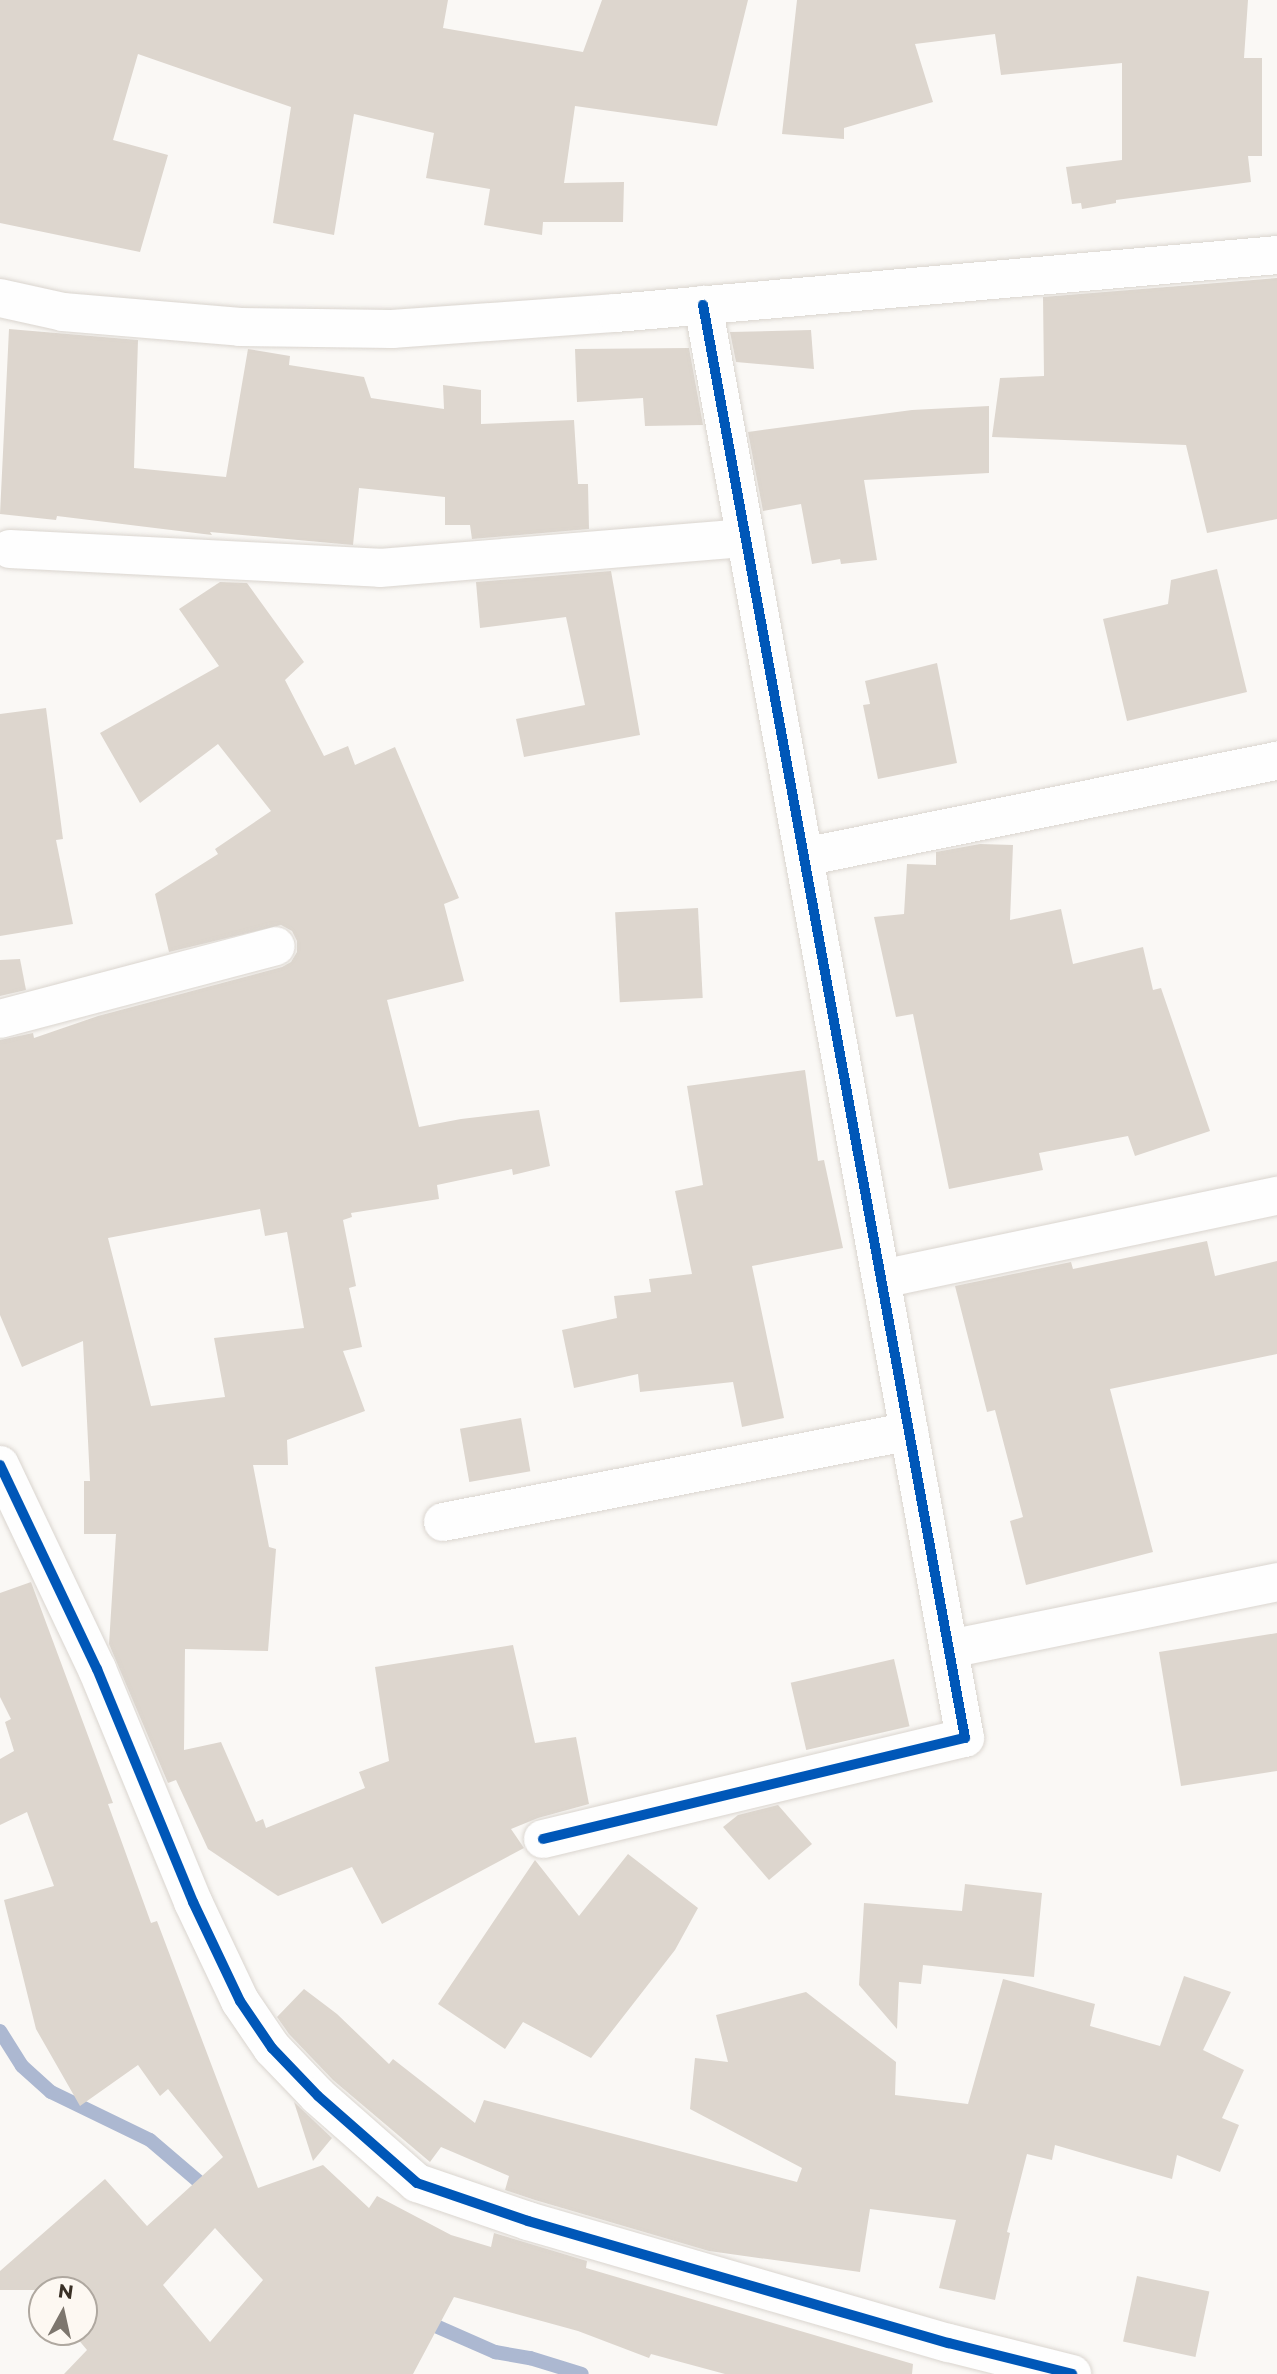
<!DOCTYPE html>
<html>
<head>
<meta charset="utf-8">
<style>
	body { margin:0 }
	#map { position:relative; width:1277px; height:2374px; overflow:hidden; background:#faf8f5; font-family:Montserrat,sans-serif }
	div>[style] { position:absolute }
	.stream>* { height:14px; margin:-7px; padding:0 7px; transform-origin:7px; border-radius:7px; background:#acb8d1 }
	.building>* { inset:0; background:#ddd6ce; transform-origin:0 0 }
	.roads { filter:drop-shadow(0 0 2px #dad5cf) drop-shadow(0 0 2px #dad5cf) }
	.minor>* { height:38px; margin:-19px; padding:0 19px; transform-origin:19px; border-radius:19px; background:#fefefe }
	.major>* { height:38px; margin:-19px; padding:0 19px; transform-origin:19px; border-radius:19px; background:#fefefe }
	.cycleway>* { height:10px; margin:-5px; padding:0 5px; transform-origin:5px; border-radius:5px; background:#0057b8 }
	span { translate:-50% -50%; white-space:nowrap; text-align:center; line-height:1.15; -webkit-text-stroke:5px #fdf8f2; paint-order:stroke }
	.north { position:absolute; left:28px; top:2276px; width:70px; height:70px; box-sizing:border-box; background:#fdf8f2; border:2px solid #afa8a0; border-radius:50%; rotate:8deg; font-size:19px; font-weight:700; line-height:28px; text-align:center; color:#3a3026 }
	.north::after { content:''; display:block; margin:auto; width:24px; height:32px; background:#7d766e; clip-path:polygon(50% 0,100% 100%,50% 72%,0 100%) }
</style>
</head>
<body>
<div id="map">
	<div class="stream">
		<div style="left:0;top:2031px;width:41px;rotate:57.8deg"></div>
		<div style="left:22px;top:2066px;width:39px;rotate:42deg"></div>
		<div style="left:51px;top:2092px;width:110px;rotate:25.9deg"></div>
		<div style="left:150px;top:2140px;width:82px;rotate:40.5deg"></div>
		<div style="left:422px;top:2320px;width:80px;rotate:23.7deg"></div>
		<div style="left:495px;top:2352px;width:36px;rotate:10deg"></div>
		<div style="left:530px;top:2358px;width:54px;rotate:17.1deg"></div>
	</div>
	<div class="building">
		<div style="clip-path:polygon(0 0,448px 0,443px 28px,583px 52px,602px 0,748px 0,717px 126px,575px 106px,564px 183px,624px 182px,623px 222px,543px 222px,542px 235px,484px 225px,490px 189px,426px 178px,434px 133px,354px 114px,334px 235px,273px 223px,291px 107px,138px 54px,113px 140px,168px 155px,140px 252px,0 223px)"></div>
		<div style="clip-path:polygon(797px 0,1248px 0,1244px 58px,1262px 58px,1262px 156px,1248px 156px,1251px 182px,1116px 200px,1116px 203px,1082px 209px,1081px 203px,1072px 204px,1066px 167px,1122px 160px,1122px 63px,1001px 75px,995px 34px,915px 44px,933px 102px,844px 128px,844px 139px,782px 134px)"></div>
		<div style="clip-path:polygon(1277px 278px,1277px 519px,1207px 533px,1186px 445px,992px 437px,1000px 378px,1044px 376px,1043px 297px)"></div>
		<div style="clip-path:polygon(9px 329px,138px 340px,134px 468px,226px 477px,248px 349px,290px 356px,289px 365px,364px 377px,371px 398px,444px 409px,443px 385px,481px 390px,481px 424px,574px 420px,578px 484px,588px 484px,589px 529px,472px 539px,470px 525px,445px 525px,445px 497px,359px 488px,353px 545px,210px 532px,212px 535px,57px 516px,56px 520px,0 514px)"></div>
		<div style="clip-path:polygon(811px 330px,814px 369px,736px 362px,730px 332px)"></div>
		<div style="clip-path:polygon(689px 348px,703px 425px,645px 426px,643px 398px,577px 402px,575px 349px)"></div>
		<div style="clip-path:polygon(989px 406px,989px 473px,864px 480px,877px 560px,841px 564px,840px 559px,812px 564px,801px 504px,763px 511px,748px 432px,912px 410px)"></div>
		<div style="clip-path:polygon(1217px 569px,1247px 692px,1127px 721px,1103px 619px,1168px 604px,1171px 580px)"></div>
		<div style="clip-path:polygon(611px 571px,640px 735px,524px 757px,516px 719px,585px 705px,566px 617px,480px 628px,476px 582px)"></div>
		<div style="clip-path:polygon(evenodd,220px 582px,247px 583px,304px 662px,285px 680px,324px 756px,348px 746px,355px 765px,395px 747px,459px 898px,444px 904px,464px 981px,387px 1000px,419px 1127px,461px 1119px,539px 1110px,550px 1166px,513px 1175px,512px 1169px,437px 1185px,439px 1199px,351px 1213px,352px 1217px,343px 1220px,356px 1286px,349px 1288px,362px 1347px,343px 1351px,365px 1411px,287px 1440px,288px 1465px,253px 1465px,269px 1547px,276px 1549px,268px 1651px,185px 1649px,184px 1750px,221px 1742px,256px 1822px,263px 1819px,266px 1828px,365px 1788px,359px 1772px,389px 1761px,375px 1667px,513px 1645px,535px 1743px,576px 1737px,589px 1804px,538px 1818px,511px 1829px,524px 1848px,382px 1924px,352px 1867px,278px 1896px,208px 1849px,176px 1780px,168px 1783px,109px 1644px,116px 1534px,84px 1534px,84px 1481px,90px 1481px,83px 1341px,22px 1367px,0 1315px,0 1040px,33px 1033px,34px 1038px,98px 1016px,282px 967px,291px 962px,297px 952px,297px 941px,292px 931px,281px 925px,169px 952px,155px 894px,218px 854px,215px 849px,271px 811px,218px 744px,140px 803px,100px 733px,219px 666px,179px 609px,220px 582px,260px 1209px,265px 1236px,287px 1232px,304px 1328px,214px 1338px,225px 1397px,151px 1406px,108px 1238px,260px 1209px)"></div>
		<div style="clip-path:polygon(937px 663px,957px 763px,878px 779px,863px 705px,870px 704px,865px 681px)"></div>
		<div style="clip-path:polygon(46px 708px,63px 839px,56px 840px,73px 924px,0 936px,0 714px)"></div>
		<div style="clip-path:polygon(980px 844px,1013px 845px,1010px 920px,1061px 909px,1073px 964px,1143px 947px,1153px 990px,1161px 988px,1210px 1131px,1135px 1156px,1128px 1136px,1039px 1153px,1043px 1170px,949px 1189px,913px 1014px,896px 1017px,874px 917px,904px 914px,907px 864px,936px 865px,936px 852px)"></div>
		<div style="left:698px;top:908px;width:90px;height:83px;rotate:87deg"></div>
		<div style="clip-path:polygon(20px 959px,26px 990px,0 996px,0 960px)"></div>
		<div style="clip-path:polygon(805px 1070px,818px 1161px,824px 1160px,843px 1248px,752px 1266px,784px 1418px,742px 1427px,733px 1382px,640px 1392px,638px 1374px,574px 1388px,562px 1330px,617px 1318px,614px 1296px,651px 1292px,649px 1279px,692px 1274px,675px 1191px,703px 1185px,687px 1086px)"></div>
		<div style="clip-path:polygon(1207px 1241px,1215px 1276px,1277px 1261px,1277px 1354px,1110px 1389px,1153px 1552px,1026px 1585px,1010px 1521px,1023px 1517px,995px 1410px,987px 1412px,955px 1286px,1071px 1262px,1073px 1269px)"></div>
		<div style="left:521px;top:1418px;width:54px;height:62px;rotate:80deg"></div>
		<div style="clip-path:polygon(evenodd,31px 1582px,113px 1803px,108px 1804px,151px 1923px,157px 1921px,258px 2188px,323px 2165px,369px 2208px,377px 2196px,451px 2235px,491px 2247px,494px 2233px,587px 2261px,586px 2268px,913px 2364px,912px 2374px,725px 2374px,651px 2354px,649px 2358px,578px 2331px,454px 2297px,413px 2374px,64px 2374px,87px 2350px,72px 2332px,84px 2332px,84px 2290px,42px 2290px,42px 2296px,37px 2290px,0 2290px,0 2271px,105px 2179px,147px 2226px,223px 2157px,168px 2089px,160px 2096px,138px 2065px,80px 2106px,36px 2029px,4px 1900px,54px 1886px,27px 1812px,0 1825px,0 1759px,14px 1751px,5px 1722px,11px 1719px,0 1697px,0 1593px,31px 1582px,215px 2228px,263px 2280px,210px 2342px,163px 2285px,215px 2228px)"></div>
		<div style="clip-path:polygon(1277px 1633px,1277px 1771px,1181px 1786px,1159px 1652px)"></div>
		<div style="left:894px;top:1659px;width:69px;height:106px;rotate:77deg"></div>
		<div style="clip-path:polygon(778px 1805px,812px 1844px,769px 1880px,723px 1827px,738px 1815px)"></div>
		<div style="clip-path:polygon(628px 1854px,698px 1908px,675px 1950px,591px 2058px,523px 2022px,505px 2049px,438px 2004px,535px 1860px,579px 1916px)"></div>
		<div style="clip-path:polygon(965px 1884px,1042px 1893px,1034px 1977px,923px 1965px,921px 1984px,899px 1982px,897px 2029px,859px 1985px,864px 1903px,962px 1911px)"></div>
		<div style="clip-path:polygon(1184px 1976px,1231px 1992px,1203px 2050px,1244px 2070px,1222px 2118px,1239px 2125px,1220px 2172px,1177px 2155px,1172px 2179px,1055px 2145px,1052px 2160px,1027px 2154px,1007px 2232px,1010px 2233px,995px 2300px,939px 2288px,956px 2220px,870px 2209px,860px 2272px,709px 2251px,535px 2200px,505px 2190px,509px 2176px,441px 2147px,430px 2162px,333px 2080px,289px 2034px,277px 2017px,304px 1989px,337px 2014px,389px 2064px,393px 2059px,475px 2123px,484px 2100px,797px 2182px,802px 2168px,690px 2109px,695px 2058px,728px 2062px,716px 2015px,806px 1992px,896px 2062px,895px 2095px,968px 2104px,1003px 1979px,1095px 2004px,1090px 2026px,1160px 2046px)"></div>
		<div style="clip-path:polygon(294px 2102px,332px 2138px,313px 2161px)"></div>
		<div style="left:1137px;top:2276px;width:74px;height:67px;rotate:12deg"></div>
	</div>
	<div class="roads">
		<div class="minor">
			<div style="left:10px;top:549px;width:370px;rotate:2.9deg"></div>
			<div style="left:380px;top:568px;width:367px;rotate:-4.7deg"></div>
			<div style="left:804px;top:857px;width:483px;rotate:-11.5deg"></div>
			<div style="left:0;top:1019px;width:285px;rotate:-14.8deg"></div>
			<div style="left:882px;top:1279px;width:404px;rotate:-11.9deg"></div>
			<div style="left:0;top:1465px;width:226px;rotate:64.6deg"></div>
			<div style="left:97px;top:1669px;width:252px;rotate:67.6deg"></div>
			<div style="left:193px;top:1902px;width:110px;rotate:64.6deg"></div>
			<div style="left:240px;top:2001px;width:57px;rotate:55.8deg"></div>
			<div style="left:272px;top:2048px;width:66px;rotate:46.2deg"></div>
			<div style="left:318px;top:2096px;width:132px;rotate:41.3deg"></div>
			<div style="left:417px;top:2183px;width:117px;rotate:18.9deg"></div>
			<div style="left:528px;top:2221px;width:438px;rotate:16.2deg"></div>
			<div style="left:949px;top:2343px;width:127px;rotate:14.1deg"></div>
			<div style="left:443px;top:1522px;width:475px;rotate:-11deg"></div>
			<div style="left:949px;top:1649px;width:335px;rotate:-11.5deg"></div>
			<div style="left:543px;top:1839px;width:434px;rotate:-13.5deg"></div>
			<div style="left:965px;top:1738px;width:1457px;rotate:-100.36deg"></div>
		</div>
		<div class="major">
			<div style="left:0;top:298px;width:65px;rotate:12.5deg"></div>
			<div style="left:63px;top:312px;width:178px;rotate:4.8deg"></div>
			<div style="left:240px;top:327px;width:152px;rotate:0.8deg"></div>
			<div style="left:392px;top:329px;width:225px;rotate:-4.1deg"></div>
			<div style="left:616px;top:313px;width:664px;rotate:-5.01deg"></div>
		</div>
	</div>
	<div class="cycleway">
		<div style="left:0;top:1465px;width:226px;rotate:64.6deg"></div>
		<div style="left:97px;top:1669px;width:252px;rotate:67.6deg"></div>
		<div style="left:193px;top:1902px;width:110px;rotate:64.6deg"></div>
		<div style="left:240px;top:2001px;width:57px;rotate:55.8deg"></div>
		<div style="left:272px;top:2048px;width:66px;rotate:46.2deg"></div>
		<div style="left:318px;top:2096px;width:132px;rotate:41.3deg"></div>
		<div style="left:417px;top:2183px;width:117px;rotate:18.9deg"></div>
		<div style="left:528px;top:2221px;width:438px;rotate:16.2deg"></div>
		<div style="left:949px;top:2343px;width:127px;rotate:14.1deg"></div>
		<div style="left:543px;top:1839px;width:434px;rotate:-13.5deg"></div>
		<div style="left:965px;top:1738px;width:1457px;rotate:-100.36deg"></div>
	</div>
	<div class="north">N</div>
</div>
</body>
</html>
